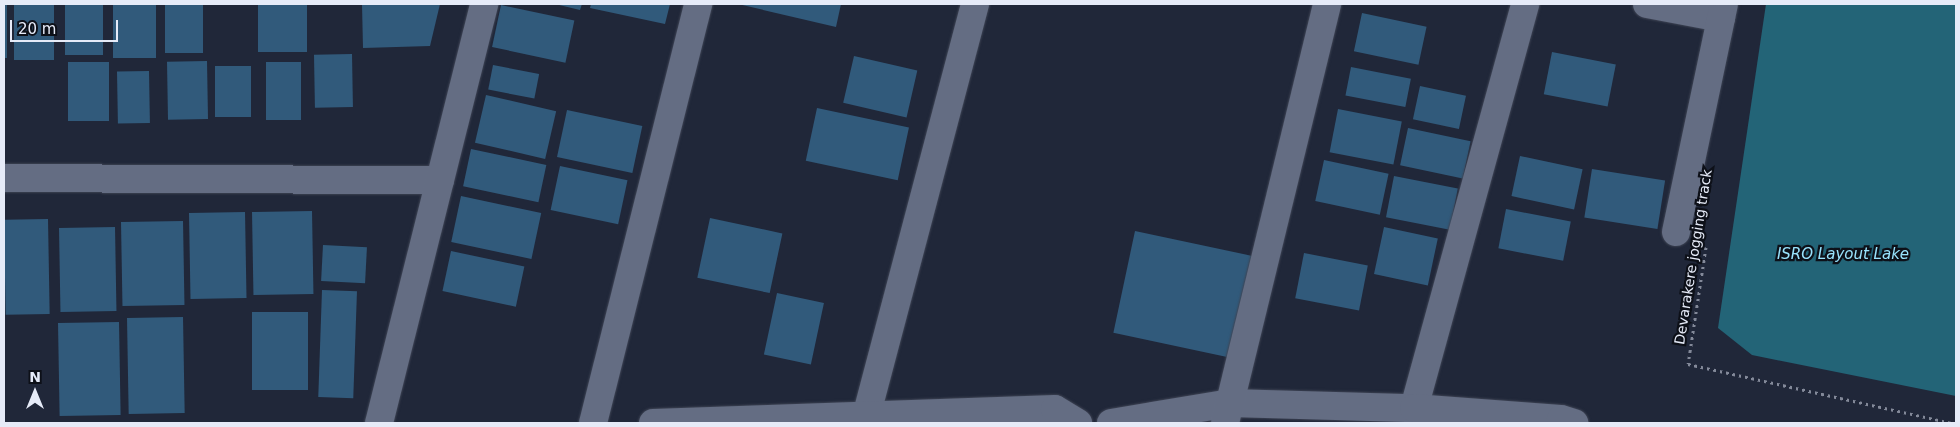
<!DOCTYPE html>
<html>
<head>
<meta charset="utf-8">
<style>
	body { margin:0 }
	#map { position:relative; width:1960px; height:427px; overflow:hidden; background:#202739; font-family:"DejaVu Sans",sans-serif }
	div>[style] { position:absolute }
	.water>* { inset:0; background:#236477 }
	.building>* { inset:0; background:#315a7b; transform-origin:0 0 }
	.path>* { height:3px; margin-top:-1.5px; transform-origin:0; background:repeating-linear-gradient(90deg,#838999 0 2.5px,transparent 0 6.5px) }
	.roads { filter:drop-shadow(0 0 1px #3e4454) drop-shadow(0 0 1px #3e4454) }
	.minor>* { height:28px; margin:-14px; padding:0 14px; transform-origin:14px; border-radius:14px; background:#646d83 }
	span { translate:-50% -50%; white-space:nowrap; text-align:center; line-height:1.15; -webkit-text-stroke:4.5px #0d1018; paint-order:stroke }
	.street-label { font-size:14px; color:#e6ebf8 }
	.water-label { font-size:15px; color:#99e3fd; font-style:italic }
	.frame { position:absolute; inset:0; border:5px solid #e6ebf8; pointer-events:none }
	.north { position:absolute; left:10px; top:367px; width:50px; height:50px; -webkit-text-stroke:4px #0d1018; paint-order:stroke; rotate:0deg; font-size:14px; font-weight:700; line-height:20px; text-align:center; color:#e6ebf8 }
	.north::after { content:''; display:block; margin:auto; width:18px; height:22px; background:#e6ebf8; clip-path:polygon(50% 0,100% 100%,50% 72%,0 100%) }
	.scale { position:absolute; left:10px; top:20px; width:108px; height:22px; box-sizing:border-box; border:2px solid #e6ebf8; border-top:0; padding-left:6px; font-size:15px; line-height:18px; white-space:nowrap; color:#e6ebf8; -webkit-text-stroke:4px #0d1018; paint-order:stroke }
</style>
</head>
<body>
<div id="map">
	<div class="water">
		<div style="clip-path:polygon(1766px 4px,1956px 4px,1956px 396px,1752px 355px,1718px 328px)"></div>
	</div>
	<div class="building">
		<div style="left:4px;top:4px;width:3px;height:54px"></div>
		<div style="left:14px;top:4px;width:40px;height:56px"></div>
		<div style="left:65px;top:4px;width:38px;height:51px"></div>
		<div style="left:113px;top:4px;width:43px;height:54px"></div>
		<div style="left:165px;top:4px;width:38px;height:49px"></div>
		<div style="left:258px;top:4px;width:49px;height:48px"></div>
		<div style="clip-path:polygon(362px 4px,440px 4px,430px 46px,363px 48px)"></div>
		<div style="clip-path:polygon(555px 4px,582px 4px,580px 10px)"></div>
		<div style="clip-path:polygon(591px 4px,670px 4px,665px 24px,590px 8px)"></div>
		<div style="clip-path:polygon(738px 4px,841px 4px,836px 27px)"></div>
		<div style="left:501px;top:5px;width:75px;height:43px;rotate:12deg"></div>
		<div style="left:1362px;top:13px;width:66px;height:39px;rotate:12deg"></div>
		<div style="left:1552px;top:52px;width:65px;height:43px;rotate:11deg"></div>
		<div style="left:352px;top:54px;width:53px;height:38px;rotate:89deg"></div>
		<div style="left:854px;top:56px;width:65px;height:48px;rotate:13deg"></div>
		<div style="left:207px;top:61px;width:58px;height:40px;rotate:89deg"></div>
		<div style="left:68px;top:62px;width:41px;height:59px"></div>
		<div style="left:266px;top:62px;width:35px;height:58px"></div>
		<div style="left:493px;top:65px;width:47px;height:25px;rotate:11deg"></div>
		<div style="left:251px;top:66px;width:51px;height:36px;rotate:90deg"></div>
		<div style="left:1351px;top:67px;width:61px;height:29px;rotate:11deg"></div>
		<div style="left:149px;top:71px;width:52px;height:32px;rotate:89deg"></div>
		<div style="left:1420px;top:86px;width:47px;height:34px;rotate:12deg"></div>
		<div style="left:486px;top:95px;width:72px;height:49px;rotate:13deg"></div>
		<div style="left:817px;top:108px;width:94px;height:54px;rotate:12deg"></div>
		<div style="left:1338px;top:109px;width:65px;height:44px;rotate:11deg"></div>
		<div style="left:567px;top:110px;width:77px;height:48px;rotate:12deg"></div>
		<div style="left:1408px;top:128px;width:64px;height:38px;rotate:12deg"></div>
		<div style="left:471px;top:149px;width:77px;height:38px;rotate:12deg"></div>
		<div style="left:1520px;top:156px;width:64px;height:41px;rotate:12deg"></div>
		<div style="left:1324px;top:160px;width:66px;height:42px;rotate:12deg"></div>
		<div style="left:560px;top:166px;width:69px;height:45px;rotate:12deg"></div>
		<div style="left:1592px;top:169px;width:74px;height:49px;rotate:9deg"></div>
		<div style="left:1394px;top:176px;width:65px;height:42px;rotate:11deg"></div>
		<div style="left:461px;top:196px;width:82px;height:47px;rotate:12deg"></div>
		<div style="left:1506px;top:209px;width:66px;height:40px;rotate:11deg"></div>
		<div style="left:312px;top:211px;width:83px;height:60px;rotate:89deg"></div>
		<div style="left:245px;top:212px;width:86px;height:56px;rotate:89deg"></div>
		<div style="left:710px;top:218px;width:74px;height:61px;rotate:12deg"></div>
		<div style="left:48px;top:219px;width:95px;height:44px;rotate:89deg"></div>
		<div style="left:183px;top:221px;width:84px;height:62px;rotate:89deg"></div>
		<div style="left:115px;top:227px;width:84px;height:56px;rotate:89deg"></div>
		<div style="left:1384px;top:227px;width:55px;height:48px;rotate:12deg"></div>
		<div style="left:1135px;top:231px;width:121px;height:104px;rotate:12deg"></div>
		<div style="left:323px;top:245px;width:44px;height:36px;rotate:3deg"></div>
		<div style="left:451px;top:251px;width:75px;height:41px;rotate:12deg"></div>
		<div style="left:1304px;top:253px;width:65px;height:46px;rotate:11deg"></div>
		<div style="left:322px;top:290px;width:35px;height:107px;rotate:2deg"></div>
		<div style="left:777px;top:293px;width:48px;height:63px;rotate:12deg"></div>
		<div style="left:252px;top:312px;width:56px;height:78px"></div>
		<div style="left:183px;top:317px;width:96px;height:56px;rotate:89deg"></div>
		<div style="left:119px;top:322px;width:93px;height:61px;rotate:89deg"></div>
	</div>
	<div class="path">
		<div style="left:1706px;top:247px;width:118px;rotate:98.7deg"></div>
		<div style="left:1688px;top:364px;width:271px;rotate:12.6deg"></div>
	</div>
	<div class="roads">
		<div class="minor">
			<div style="left:1647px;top:4px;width:75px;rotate:10.7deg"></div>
			<div style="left:1721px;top:18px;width:14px;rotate:-78deg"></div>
			<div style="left:4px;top:178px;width:436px;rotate:0.3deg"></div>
			<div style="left:1676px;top:232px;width:219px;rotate:-78.1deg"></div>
			<div style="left:1414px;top:408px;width:419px;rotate:-74.6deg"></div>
			<div style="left:867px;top:413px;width:423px;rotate:-75.2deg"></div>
			<div style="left:379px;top:423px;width:432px;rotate:-75.9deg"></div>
			<div style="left:593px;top:423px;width:432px;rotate:-75.9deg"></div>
			<div style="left:653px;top:423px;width:402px;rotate:-2deg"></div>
			<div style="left:1055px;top:409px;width:27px;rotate:31deg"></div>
			<div style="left:1111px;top:423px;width:121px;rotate:-9.5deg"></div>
			<div style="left:1230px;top:403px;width:184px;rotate:1.6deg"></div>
			<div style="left:1414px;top:408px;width:147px;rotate:4.3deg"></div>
			<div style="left:1561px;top:419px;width:14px;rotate:17deg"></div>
			<div style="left:1225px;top:423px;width:431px;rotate:-76.3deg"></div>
		</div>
	</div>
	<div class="street-label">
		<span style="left:1693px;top:257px;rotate:-81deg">Devarakere jogging track</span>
	</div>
	<div class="water-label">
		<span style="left:1843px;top:255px">ISRO Layout Lake</span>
	</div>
	<div class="frame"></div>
	<div class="north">N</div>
	<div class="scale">20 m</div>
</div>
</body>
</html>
